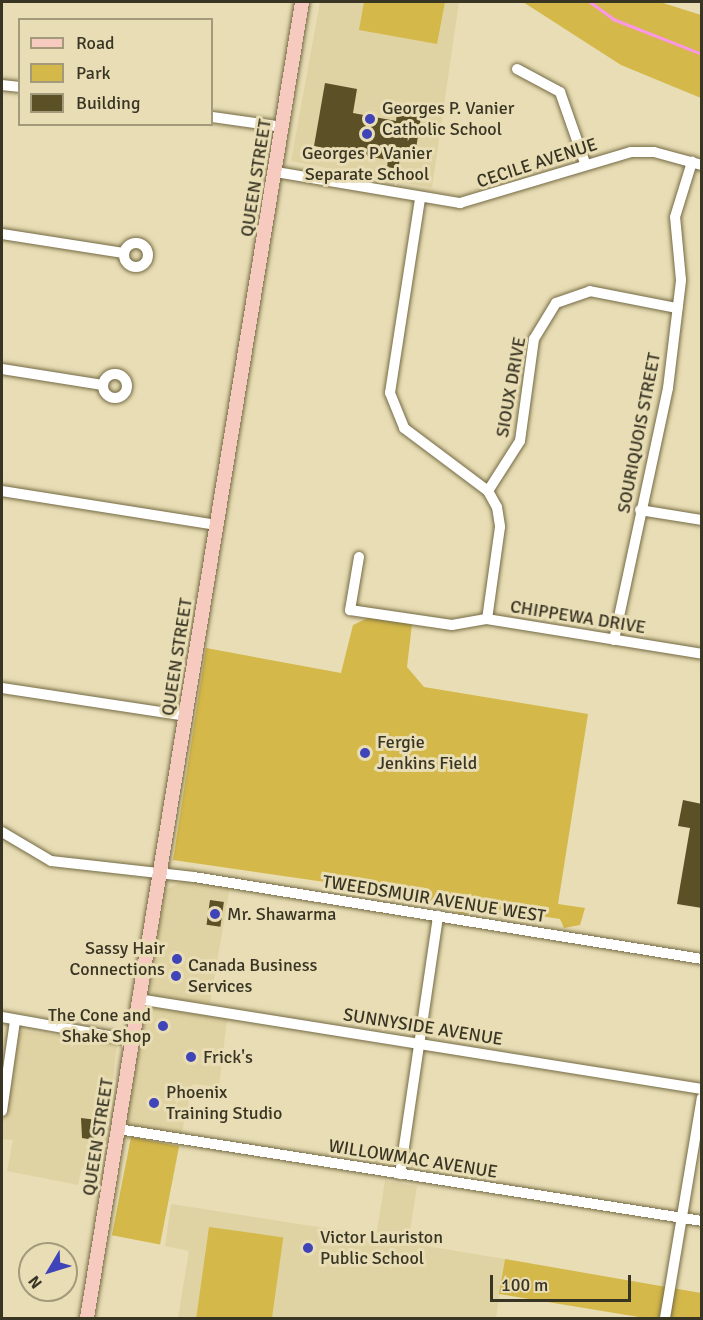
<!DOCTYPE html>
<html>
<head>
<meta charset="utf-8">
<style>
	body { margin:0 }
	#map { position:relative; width:703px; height:1320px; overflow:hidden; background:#e8ddb4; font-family:Signika,sans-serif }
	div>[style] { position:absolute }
	.built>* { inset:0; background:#e0d3a3 }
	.green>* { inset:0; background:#d4b84a; transform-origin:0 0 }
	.stream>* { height:3px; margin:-1.5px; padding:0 1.5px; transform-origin:1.5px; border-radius:1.5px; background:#fb97e7 }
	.building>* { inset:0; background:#5b5026; transform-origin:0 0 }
	.roads { filter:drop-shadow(0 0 2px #746a44) drop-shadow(0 0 2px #746a44) }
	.minor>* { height:10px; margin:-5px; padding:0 5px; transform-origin:5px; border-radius:5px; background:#fff }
	.minor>.ring { margin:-5px; padding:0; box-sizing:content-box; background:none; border:10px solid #fff; border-radius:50% }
	.major>* { height:14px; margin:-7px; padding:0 7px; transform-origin:7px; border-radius:7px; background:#f6cabe }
	.dots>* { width:16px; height:16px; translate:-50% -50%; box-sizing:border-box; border:3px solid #e8ddb4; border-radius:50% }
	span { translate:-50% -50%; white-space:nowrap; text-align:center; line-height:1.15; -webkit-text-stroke:6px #e8ddb4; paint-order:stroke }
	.poi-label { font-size:18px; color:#393525 }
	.left { translate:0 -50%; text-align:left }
	.right { translate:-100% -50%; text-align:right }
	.street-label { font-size:18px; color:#393525 }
	.frame { position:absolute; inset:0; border:3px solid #393525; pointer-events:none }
	.legend { position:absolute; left:18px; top:18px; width:195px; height:108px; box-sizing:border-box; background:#e8ddb4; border:2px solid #a29a7b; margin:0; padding:8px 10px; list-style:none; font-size:18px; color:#393525 }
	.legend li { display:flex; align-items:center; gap:12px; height:30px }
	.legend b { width:30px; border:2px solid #a29a7b }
	.north { position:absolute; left:18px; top:1242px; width:60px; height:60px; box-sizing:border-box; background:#e8ddb4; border:2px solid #a29a7b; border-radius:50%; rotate:232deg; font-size:16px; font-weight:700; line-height:24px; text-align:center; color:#393525 }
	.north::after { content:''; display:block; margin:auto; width:21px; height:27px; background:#3f44b8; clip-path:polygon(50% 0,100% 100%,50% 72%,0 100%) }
	.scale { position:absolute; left:490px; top:1275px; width:141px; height:27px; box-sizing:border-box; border:3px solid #393525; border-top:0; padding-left:8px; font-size:18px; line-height:21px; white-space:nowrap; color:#393525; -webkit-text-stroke:4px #e8ddb4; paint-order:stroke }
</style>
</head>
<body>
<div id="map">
	<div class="built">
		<div style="clip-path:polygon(320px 2px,459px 2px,432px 188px,291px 161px)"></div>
		<div style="clip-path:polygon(183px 881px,230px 886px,210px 1003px,155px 997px,150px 990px,165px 890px)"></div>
		<div style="clip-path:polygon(151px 1007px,227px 1019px,219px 1087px,193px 1084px,181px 1136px,134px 1128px,127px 1121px,145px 1011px)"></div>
		<div style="clip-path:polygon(22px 1031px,117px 1043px,102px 1173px,82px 1168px,78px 1185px,7px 1171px,13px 1140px,2px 1139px,2px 1125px,17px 1035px)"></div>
		<div style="clip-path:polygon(385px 1181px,417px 1186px,408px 1243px,505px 1259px,496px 1318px,178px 1318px,189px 1251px,165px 1246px,171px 1204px,376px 1236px)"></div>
	</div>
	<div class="green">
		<div style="clip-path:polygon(364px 2px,445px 2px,437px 44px,359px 30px)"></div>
		<div style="clip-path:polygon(523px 2px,660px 2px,701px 15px,701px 98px,621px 65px)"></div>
		<div style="clip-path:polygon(368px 618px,412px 624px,407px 667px,424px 687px,588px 714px,558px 904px,585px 908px,580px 925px,564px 928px,560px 919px,470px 905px,467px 914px,456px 912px,448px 899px,435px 896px,428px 904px,418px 905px,415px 895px,173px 860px,206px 648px,341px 673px,353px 625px)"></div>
		<div style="left:131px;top:1137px;width:49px;height:100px;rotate:11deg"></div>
		<div style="left:209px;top:1227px;width:75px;height:92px;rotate:8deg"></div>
		<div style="clip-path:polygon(505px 1259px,701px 1293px,701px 1318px,645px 1318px,499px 1294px)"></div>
	</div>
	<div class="stream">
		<div style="left:590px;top:2px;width:29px;rotate:36deg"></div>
		<div style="left:613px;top:19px;width:96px;rotate:21.5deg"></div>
	</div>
	<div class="building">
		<div style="clip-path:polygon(325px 83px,357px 89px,353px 113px,396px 121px,398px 106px,422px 111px,414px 161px,400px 159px,398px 169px,387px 167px,388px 160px,314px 146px)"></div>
		<div style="clip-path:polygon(683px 800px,702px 804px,702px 908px,677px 904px,690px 828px,678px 826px)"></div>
		<div style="left:210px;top:900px;width:14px;height:25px;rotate:8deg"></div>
		<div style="clip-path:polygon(81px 1118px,97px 1120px,94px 1140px,82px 1138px)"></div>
	</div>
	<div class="roads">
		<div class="minor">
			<div style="left:517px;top:69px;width:49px;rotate:28.1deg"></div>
			<div style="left:560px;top:92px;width:75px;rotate:70.6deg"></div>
			<div style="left:2px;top:85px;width:18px;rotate:6deg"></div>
			<div style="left:212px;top:117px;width:72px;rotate:8deg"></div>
			<div style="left:276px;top:172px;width:187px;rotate:9.6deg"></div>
			<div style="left:460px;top:203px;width:178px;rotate:-16.6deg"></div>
			<div style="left:631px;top:152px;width:23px"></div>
			<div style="left:654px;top:152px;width:50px;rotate:15.2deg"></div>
			<div style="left:420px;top:199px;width:196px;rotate:98.8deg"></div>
			<div style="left:390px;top:393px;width:38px;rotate:68deg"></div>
			<div style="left:404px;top:428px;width:105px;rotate:36.9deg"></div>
			<div style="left:488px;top:491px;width:18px;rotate:61deg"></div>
			<div style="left:497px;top:507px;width:20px;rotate:81deg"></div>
			<div style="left:500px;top:527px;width:93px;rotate:98deg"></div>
			<div style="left:2px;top:234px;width:123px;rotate:8.9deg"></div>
			<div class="ring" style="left:124px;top:243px;width:14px;height:14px"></div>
			<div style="left:2px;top:369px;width:102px;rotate:9deg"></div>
			<div class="ring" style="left:103px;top:374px;width:14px;height:14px"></div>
			<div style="left:2px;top:491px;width:217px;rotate:9deg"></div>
			<div style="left:488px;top:491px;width:59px;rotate:-57.4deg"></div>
			<div style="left:520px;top:441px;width:103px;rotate:-82.2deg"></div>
			<div style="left:534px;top:339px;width:42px;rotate:-58.6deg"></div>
			<div style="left:556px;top:303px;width:36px;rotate:-19deg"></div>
			<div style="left:590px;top:291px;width:89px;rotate:11.1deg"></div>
			<div style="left:640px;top:510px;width:63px;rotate:9.2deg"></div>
			<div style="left:359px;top:557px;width:54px;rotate:99.6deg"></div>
			<div style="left:350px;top:610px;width:103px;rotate:8.4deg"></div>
			<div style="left:452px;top:625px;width:36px;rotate:-10deg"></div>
			<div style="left:487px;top:619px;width:218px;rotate:9.2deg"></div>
			<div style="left:614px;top:640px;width:258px;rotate:-77.9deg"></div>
			<div style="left:668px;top:388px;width:109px;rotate:-83.1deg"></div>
			<div style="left:681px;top:280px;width:63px;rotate:-95.4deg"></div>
			<div style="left:675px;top:217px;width:58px;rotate:-72.8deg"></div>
			<div style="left:2px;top:688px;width:187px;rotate:8.6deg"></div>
			<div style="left:2px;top:832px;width:57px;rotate:30.6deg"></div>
			<div style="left:51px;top:861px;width:144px;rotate:6.4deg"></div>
			<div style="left:194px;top:877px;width:515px;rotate:9.17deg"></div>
			<div style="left:138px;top:999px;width:571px;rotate:9.07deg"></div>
			<div style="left:2px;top:1017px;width:131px;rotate:10.1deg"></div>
			<div style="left:2px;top:1111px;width:91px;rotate:-81.8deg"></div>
			<div style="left:118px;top:1129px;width:591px;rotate:8.95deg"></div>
			<div style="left:400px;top:1174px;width:261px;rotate:-81.6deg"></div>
			<div style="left:665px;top:1318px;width:223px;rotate:-80.5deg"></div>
		</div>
		<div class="major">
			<div style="left:87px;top:1318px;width:1333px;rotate:-80.72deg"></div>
		</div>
	</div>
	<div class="dots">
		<div style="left:370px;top:119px;background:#3f44b8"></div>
		<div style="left:367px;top:134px;background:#3f44b8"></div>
		<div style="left:365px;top:753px;background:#3f44b8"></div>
		<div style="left:215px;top:914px;background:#3f44b8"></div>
		<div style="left:177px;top:959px;background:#3f44b8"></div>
		<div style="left:176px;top:976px;background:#3f44b8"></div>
		<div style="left:163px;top:1026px;background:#3f44b8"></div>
		<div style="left:191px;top:1057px;background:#3f44b8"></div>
		<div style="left:154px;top:1103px;background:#3f44b8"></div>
		<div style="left:308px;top:1248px;background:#3f44b8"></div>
	</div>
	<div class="poi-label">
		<span class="left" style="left:382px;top:119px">Georges P. Vanier<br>Catholic School</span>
		<span style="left:367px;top:164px">Georges P Vanier<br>Separate School</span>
		<span class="left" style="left:377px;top:753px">Fergie<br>Jenkins Field</span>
		<span class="left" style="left:227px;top:914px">Mr. Shawarma</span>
		<span class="right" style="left:165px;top:959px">Sassy Hair<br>Connections</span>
		<span class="left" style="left:188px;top:976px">Canada Business<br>Services</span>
		<span class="right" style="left:151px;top:1026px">The Cone and<br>Shake Shop</span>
		<span class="left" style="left:203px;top:1057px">Frick's</span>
		<span class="left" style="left:166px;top:1103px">Phoenix<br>Training Studio</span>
		<span class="left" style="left:320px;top:1248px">Victor Lauriston<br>Public School</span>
	</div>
	<div class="street-label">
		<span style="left:537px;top:163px;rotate:-18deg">CECILE AVENUE</span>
		<span style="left:256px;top:178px;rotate:-81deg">QUEEN STREET</span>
		<span style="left:511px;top:387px;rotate:-80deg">SIOUX DRIVE</span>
		<span style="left:639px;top:433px;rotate:-79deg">SOURIQUOIS STREET</span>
		<span style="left:578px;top:617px;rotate:9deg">CHIPPEWA DRIVE</span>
		<span style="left:177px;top:657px;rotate:-81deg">QUEEN STREET</span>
		<span style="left:434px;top:899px;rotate:9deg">TWEEDSMUIR AVENUE WEST</span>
		<span style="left:423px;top:1027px;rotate:9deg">SUNNYSIDE AVENUE</span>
		<span style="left:98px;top:1137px;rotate:-81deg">QUEEN STREET</span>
		<span style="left:413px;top:1159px;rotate:9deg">WILLOWMAC AVENUE</span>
	</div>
	<div class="frame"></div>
	<ul class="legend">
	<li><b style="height:8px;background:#f6cabe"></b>Road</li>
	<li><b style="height:16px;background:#d4b84a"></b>Park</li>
	<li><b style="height:16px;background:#5b5026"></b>Building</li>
	</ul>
	<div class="north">N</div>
	<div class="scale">100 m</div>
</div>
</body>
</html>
